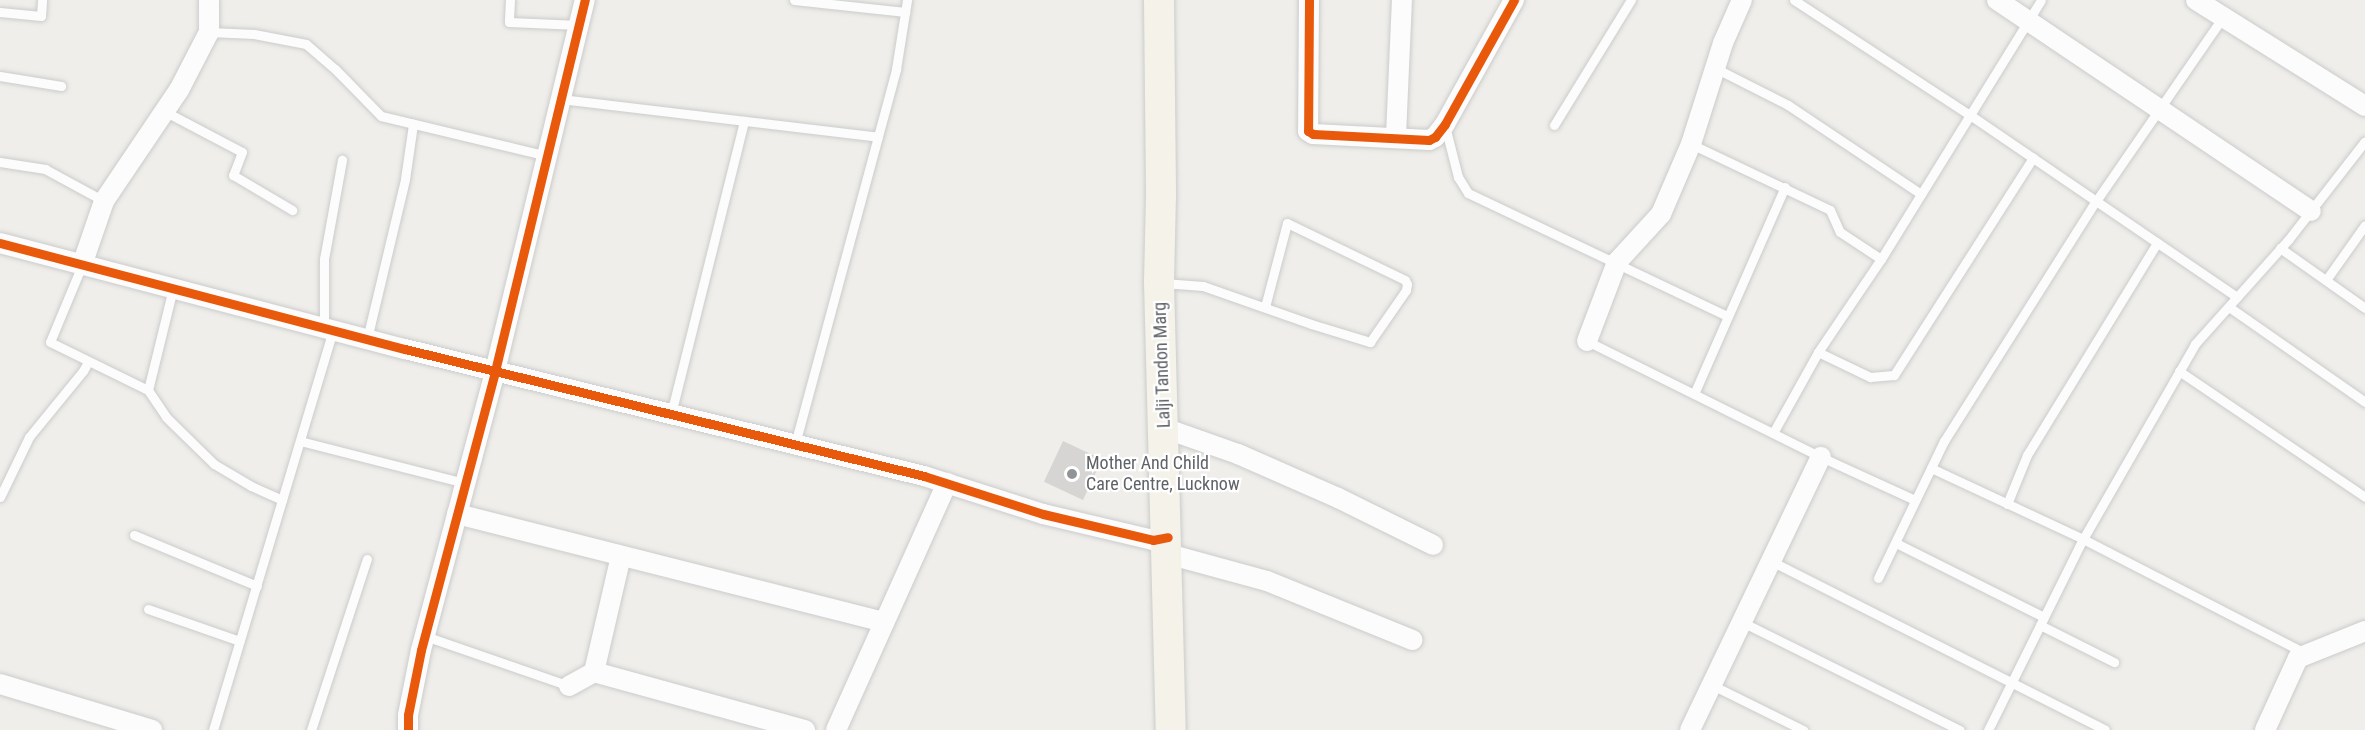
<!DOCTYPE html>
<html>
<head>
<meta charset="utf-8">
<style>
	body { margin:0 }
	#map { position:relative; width:2365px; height:730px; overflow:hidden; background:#efeeea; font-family:"Roboto Condensed",sans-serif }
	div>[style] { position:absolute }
	.building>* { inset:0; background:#d6d5d3; transform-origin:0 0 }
	.roads { filter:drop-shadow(0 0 2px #cbcccc) drop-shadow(0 0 2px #cbcccc) }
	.service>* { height:9px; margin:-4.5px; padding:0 4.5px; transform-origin:4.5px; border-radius:4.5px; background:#fdfcfc }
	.minor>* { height:20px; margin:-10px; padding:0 10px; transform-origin:10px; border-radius:10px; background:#fdfcfc }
	.primary>* { height:30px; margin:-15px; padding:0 15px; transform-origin:15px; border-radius:15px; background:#f4f2e9 }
	.cycleway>* { height:9px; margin:-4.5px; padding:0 4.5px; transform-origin:4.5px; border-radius:4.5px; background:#e8590c }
	.dots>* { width:16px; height:16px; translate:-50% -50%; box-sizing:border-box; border:3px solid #fff; border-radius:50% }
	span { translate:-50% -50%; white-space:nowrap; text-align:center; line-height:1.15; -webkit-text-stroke:4.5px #fff; paint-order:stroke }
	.street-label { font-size:18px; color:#5f6368 }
	.poi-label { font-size:18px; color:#5f6368 }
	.left { translate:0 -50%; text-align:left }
</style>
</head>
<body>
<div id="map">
	<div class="building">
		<div style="left:1063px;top:441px;width:43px;height:45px;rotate:25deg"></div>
	</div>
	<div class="roads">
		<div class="service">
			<div style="left:510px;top:0;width:22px;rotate:93deg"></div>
			<div style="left:509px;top:22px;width:70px;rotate:2.5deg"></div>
			<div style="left:794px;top:0;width:112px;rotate:6.2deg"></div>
			<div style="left:1794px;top:0;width:210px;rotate:33.2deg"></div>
			<div style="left:1970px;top:115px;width:323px;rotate:34.3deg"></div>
			<div style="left:0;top:12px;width:41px;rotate:5.6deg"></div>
			<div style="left:41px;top:16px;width:16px;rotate:-86deg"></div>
			<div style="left:209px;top:32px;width:45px;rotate:2.5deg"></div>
			<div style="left:254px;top:34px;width:53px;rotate:10.9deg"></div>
			<div style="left:306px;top:44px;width:38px;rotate:41deg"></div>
			<div style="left:335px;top:69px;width:66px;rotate:45.6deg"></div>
			<div style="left:381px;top:116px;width:171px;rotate:13.5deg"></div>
			<div style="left:1715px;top:68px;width:82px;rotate:26.9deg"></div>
			<div style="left:1788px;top:105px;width:160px;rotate:33.8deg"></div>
			<div style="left:0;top:76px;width:62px;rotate:9.3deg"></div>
			<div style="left:561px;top:99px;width:319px;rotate:6.8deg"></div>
			<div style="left:164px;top:111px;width:88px;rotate:27.7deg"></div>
			<div style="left:242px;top:152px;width:25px;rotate:111deg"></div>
			<div style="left:233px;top:175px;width:69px;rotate:30.7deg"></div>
			<div style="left:1554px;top:125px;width:147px;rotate:-58.4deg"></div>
			<div style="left:1445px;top:126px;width:53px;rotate:75.7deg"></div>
			<div style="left:1458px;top:177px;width:19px;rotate:58deg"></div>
			<div style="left:1468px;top:193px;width:287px;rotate:25.4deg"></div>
			<div style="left:1691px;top:144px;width:154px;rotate:25.4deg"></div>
			<div style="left:1830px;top:210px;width:24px;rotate:66deg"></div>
			<div style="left:1840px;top:232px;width:49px;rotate:33.4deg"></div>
			<div style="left:0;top:162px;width:46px;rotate:8.8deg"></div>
			<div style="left:45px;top:169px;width:67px;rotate:28.5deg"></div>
			<div style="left:2280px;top:248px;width:104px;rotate:35.2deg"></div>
			<div style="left:82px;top:265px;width:83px;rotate:112.6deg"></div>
			<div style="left:50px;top:342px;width:109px;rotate:26.1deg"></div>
			<div style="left:148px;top:390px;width:32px;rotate:56deg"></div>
			<div style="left:166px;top:417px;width:67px;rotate:44.4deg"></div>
			<div style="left:214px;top:464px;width:43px;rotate:30.7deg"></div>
			<div style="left:251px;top:486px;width:34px;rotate:24deg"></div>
			<div style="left:2326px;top:280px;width:67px;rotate:-54.7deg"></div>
			<div style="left:1163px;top:283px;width:40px;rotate:4.3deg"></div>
			<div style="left:1203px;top:286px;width:114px;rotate:19.4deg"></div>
			<div style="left:1311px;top:324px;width:62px;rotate:17deg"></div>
			<div style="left:1370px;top:342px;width:63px;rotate:-55.3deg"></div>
			<div style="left:1406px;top:290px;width:6px;rotate:-81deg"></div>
			<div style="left:1407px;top:284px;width:4px;rotate:-117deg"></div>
			<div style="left:1405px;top:280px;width:131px;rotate:-154.2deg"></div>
			<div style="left:1287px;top:223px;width:87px;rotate:104.7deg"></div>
			<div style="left:2229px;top:307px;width:166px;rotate:34.9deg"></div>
			<div style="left:324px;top:328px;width:69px;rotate:-90deg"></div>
			<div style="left:324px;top:259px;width:101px;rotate:-79.7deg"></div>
			<div style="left:367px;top:339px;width:164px;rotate:-76.6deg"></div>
			<div style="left:405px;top:179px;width:56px;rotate:-81.7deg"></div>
			<div style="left:1587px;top:341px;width:261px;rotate:26.4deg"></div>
			<div style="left:1821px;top:457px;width:103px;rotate:24.6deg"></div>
			<div style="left:1818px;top:352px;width:58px;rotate:25.7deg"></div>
			<div style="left:1870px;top:377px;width:24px;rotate:-5deg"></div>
			<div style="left:1894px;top:375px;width:258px;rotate:-57.4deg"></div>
			<div style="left:2179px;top:371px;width:225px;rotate:34.1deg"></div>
			<div style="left:148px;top:390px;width:105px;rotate:-76.2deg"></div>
			<div style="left:1694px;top:394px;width:226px;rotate:-66.3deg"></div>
			<div style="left:671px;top:414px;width:302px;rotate:-76deg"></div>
			<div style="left:1773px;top:433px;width:93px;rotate:-60.9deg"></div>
			<div style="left:1818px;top:352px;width:112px;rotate:-55.9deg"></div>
			<div style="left:1881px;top:259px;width:304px;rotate:-58.3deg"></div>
			<div style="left:300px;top:441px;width:170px;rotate:14.3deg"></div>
			<div style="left:795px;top:444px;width:388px;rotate:-74.9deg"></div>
			<div style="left:896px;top:69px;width:70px;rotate:-80.9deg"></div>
			<div style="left:1931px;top:468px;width:168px;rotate:25deg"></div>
			<div style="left:2083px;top:539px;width:250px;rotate:27.2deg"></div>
			<div style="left:0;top:497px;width:67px;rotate:-64.2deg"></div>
			<div style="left:29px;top:437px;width:85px;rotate:-50.7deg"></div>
			<div style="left:83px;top:371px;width:10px;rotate:-61deg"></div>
			<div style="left:2007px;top:504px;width:53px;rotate:-67.8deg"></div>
			<div style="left:2027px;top:455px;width:249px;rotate:-58.5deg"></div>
			<div style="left:134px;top:535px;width:133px;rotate:22.5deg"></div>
			<div style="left:1896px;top:543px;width:165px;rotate:26.6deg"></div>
			<div style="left:1771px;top:561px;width:374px;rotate:26.8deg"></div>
			<div style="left:1878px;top:578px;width:152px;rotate:-64.3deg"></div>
			<div style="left:1944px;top:441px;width:284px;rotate:-57.7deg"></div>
			<div style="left:2096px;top:201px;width:224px;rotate:-55.4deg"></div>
			<div style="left:148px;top:609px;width:97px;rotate:19.2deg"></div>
			<div style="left:1742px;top:622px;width:243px;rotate:26.4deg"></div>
			<div style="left:2040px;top:625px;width:83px;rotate:26.6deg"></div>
			<div style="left:425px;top:636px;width:152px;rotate:19.1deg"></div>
			<div style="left:1712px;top:685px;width:102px;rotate:26.3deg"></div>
			<div style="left:213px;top:730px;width:418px;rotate:-73.3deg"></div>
			<div style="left:311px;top:730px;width:180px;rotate:-71.9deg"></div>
			<div style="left:1988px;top:730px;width:213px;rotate:-63.6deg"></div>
			<div style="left:2083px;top:539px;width:225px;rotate:-60.1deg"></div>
			<div style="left:2195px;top:344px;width:140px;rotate:-48.2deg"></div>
			<div style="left:2288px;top:240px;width:125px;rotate:-52.1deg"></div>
		</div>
		<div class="minor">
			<div style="left:1309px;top:0;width:131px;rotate:90.4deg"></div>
			<div style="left:1308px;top:131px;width:6px;rotate:31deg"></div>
			<div style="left:1313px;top:134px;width:116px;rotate:3deg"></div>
			<div style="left:1429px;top:140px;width:7px;rotate:-27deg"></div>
			<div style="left:1435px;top:137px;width:16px;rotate:-52deg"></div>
			<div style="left:1445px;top:124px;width:142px;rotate:-60.9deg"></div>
			<div style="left:1997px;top:0;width:378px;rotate:33.9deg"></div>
			<div style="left:2196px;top:0;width:199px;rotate:32.1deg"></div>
			<div style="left:1396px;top:136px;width:136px;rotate:-87.5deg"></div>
			<div style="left:0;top:243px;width:419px;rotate:14.7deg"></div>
			<div style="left:405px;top:349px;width:534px;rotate:13.75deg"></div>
			<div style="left:924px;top:476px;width:125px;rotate:17.7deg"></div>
			<div style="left:1043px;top:514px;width:113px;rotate:13.3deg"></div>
			<div style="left:1153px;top:540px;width:15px;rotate:-11deg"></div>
			<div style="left:82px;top:265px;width:68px;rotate:-71deg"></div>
			<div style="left:104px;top:201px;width:134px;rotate:-56deg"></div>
			<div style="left:179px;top:90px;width:65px;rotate:-62.7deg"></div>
			<div style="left:209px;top:32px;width:32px;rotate:-90deg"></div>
			<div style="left:1587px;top:341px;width:85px;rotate:-69.2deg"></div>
			<div style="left:1617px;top:262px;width:65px;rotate:-47.5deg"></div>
			<div style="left:1661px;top:214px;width:76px;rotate:-66.8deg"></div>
			<div style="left:1691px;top:144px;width:106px;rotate:-72.4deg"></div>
			<div style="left:1723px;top:43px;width:47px;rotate:-66.2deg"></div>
			<div style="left:1164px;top:428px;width:78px;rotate:19.4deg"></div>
			<div style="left:1238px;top:454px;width:109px;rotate:23.7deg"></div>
			<div style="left:1338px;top:498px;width:106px;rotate:26.3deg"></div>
			<div style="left:457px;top:514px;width:440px;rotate:14.2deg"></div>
			<div style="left:1168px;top:554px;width:103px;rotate:15.3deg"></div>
			<div style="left:1267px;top:581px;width:157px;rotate:22.1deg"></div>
			<div style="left:594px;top:672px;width:219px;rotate:15.4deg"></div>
			<div style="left:0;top:684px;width:159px;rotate:16.8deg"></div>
			<div style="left:569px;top:686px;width:29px;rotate:-29deg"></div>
			<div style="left:594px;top:672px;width:119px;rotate:-76.9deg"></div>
			<div style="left:408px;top:730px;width:15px;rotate:-90deg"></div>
			<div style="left:408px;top:715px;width:66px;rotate:-78.7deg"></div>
			<div style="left:421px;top:650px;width:289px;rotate:-75.1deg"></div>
			<div style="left:495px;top:371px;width:382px;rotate:-76.4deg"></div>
			<div style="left:836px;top:730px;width:271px;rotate:-65.8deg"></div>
			<div style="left:1690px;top:730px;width:303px;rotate:-64.4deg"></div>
			<div style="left:2265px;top:730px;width:79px;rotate:-65.4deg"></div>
			<div style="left:2298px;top:658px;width:72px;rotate:-21.9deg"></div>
		</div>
		<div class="primary">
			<div style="left:1159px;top:0;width:195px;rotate:89.4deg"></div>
			<div style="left:1161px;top:195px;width:87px;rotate:91.3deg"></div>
			<div style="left:1159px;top:282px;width:448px;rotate:88.5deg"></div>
		</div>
	</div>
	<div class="cycleway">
		<div style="left:1309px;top:0;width:131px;rotate:90.4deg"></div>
		<div style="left:1308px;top:131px;width:6px;rotate:31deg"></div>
		<div style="left:1313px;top:134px;width:116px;rotate:3deg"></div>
		<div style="left:1429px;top:140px;width:7px;rotate:-27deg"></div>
		<div style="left:1435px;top:137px;width:16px;rotate:-52deg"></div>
		<div style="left:1445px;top:124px;width:142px;rotate:-60.9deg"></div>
		<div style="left:0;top:243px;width:419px;rotate:14.7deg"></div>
		<div style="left:405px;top:349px;width:534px;rotate:13.75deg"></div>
		<div style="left:924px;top:476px;width:125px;rotate:17.7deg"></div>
		<div style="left:1043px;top:514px;width:113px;rotate:13.3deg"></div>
		<div style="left:1153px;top:540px;width:15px;rotate:-11deg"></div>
		<div style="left:408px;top:730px;width:15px;rotate:-90deg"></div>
		<div style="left:408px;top:715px;width:66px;rotate:-78.7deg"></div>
		<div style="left:421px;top:650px;width:289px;rotate:-75.1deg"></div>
		<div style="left:495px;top:371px;width:382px;rotate:-76.4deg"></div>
	</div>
	<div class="dots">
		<div style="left:1072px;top:474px;background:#919496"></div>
	</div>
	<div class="street-label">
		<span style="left:1162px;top:365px;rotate:-92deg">Lalji Tandon Marg</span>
	</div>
	<div class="poi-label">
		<span class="left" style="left:1086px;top:474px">Mother And Child<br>Care Centre, Lucknow</span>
	</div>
</div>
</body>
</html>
